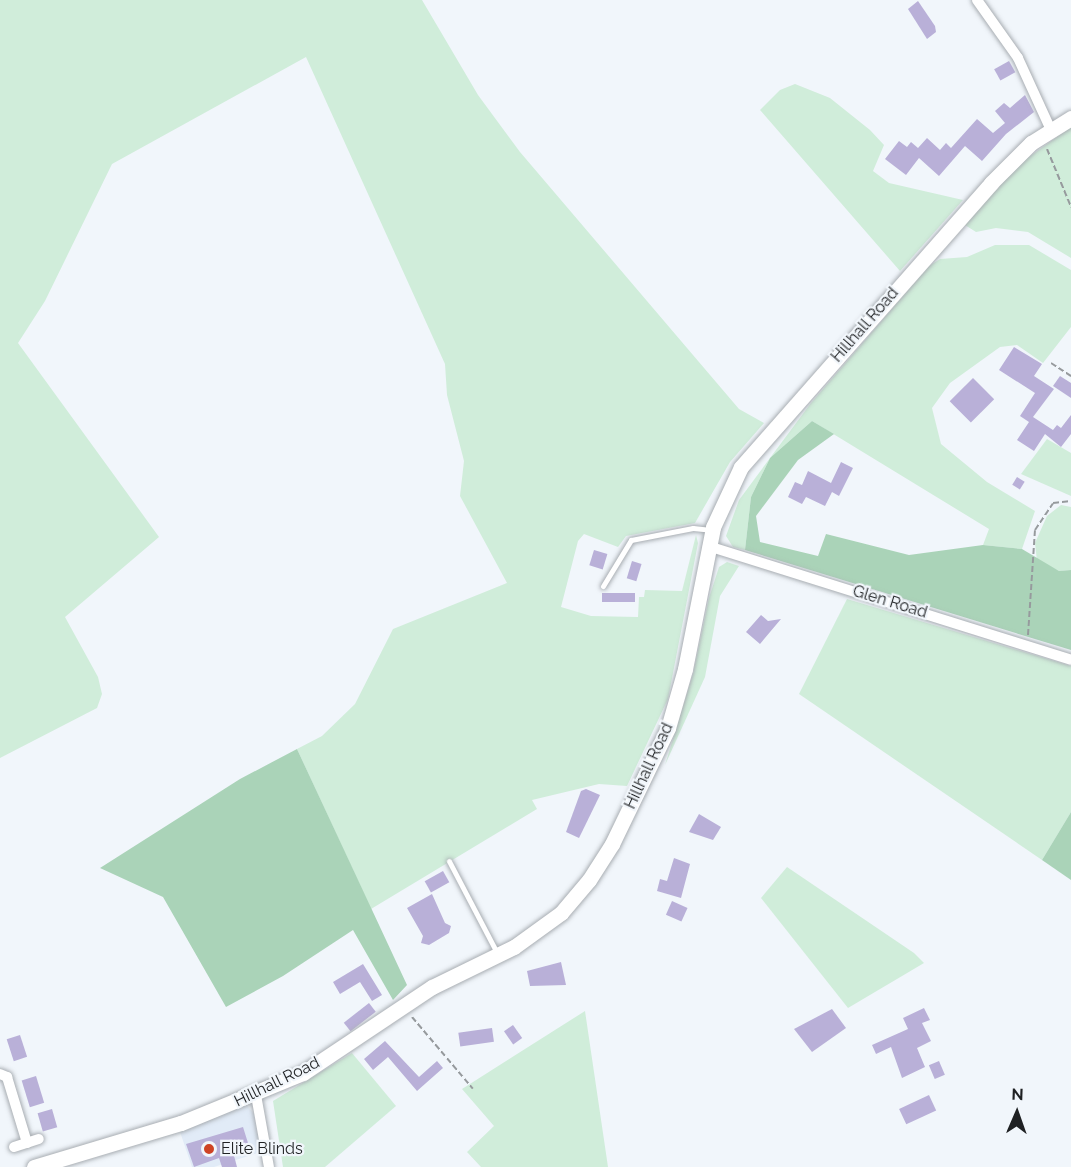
<!DOCTYPE html>
<html>
<head>
<meta charset="utf-8">
<style>
	body { margin:0 }
	#map { position:relative; width:1071px; height:1167px; overflow:hidden; background:#f1f6fb; font-family:Raleway,sans-serif }
	div>[style] { position:absolute }
	.built>* { inset:0; background:#e1ebf7 }
	.green>* { inset:0; background:#d0edda }
	.forest>* { inset:0; background:#aad3b8 }
	.building>* { inset:0; background:#b9b0d8; transform-origin:0 0 }
	.path>* { height:2px; margin-top:-1px; transform-origin:0; background:repeating-linear-gradient(90deg,#969a9d 0 6px,transparent 0 9px) }
	.roads { filter:drop-shadow(0 0 2px #a8adb2) drop-shadow(0 0 2px #a8adb2) }
	.lane>* { height:5px; margin:-2.5px; padding:0 2.5px; transform-origin:2.5px; border-radius:2.5px; background:#fff }
	.street>* { height:10px; margin:-5px; padding:0 5px; transform-origin:5px; border-radius:5px; background:#fff }
	.secondary>* { height:15px; margin:-7.5px; padding:0 7.5px; transform-origin:7.5px; border-radius:7.5px; background:#fff }
	.dots>* { width:16px; height:16px; translate:-50% -50%; box-sizing:border-box; border:3px solid #f1f6fb; border-radius:50% }
	span { translate:-50% -50%; white-space:nowrap; text-align:center; line-height:1.15; -webkit-text-stroke:4.5px #f1f6fb; paint-order:stroke }
	.street-label { font-size:16px; color:#1f2123 }
	.poi-label { font-size:16px; color:#1f2123 }
	.left { translate:0 -50%; text-align:left }
	.north { position:absolute; left:987px; top:1083px; width:60px; height:60px; -webkit-text-stroke:4px #f1f6fb; paint-order:stroke; rotate:2deg; font-size:16px; font-weight:700; line-height:24px; text-align:center; color:#1f2123 }
	.north::after { content:''; display:block; margin:auto; width:21px; height:27px; background:#1f2123; clip-path:polygon(50% 0,100% 100%,50% 72%,0 100%) }
</style>
</head>
<body>
<div id="map">
	<div class="built">
		<div style="clip-path:polygon(246px 1104px,254px 1114px,261px 1152px,214px 1167px,192px 1167px,179px 1129px)"></div>
	</div>
	<div class="green">
		<div style="clip-path:polygon(0 0,422px 0,478px 95px,520px 152px,739px 409px,764px 423px,730px 462px,695px 523px,626px 536px,618px 547px,584px 534px,578px 541px,561px 607px,591px 616px,638px 617px,639px 597px,644px 597px,645px 590px,682px 591px,696px 535px,698px 543px,668px 699px,627px 786px,599px 784px,532px 800px,537px 809px,371px 909px,297px 749px,322px 736px,355px 704px,393px 629px,507px 583px,460px 496px,464px 461px,447px 395px,445px 364px,306px 57px,112px 164px,45px 301px,18px 343px,159px 537px,65px 617px,98px 677px,102px 694px,97px 708px,0 758px)"></div>
		<div style="clip-path:polygon(795px 84px,830px 98px,870px 130px,884px 145px,873px 171px,889px 183px,963px 200px,900px 271px,760px 110px,780px 90px)"></div>
		<div style="clip-path:polygon(1071px 127px,1071px 258px,1028px 232px,996px 228px,976px 232px,965px 225px,1019px 164px)"></div>
		<div style="clip-path:polygon(995px 245px,1029px 245px,1071px 270px,1071px 327px,1043px 363px,1017px 345px,1000px 347px,950px 383px,932px 408px,941px 444px,987px 482px,1035px 511px,1022px 549px,983px 545px,989px 529px,812px 421px,770px 458px,751px 497px,745px 550px,733px 547px,726px 536px,739px 500px,770px 458px,811px 403px,929px 266px,940px 259px,967px 257px)"></div>
		<div style="clip-path:polygon(1047px 439px,1071px 453px,1071px 496px,1021px 474px)"></div>
		<div style="clip-path:polygon(1061px 505px,1071px 507px,1071px 570px,1059px 571px,1037px 561px,1035px 543px,1047px 516px)"></div>
		<div style="clip-path:polygon(727px 562px,739px 566px,720px 596px,705px 677px,665px 765px,693px 674px,709px 598px,719px 567px)"></div>
		<div style="clip-path:polygon(847px 599px,1071px 666px,1071px 812px,1042px 860px,799px 694px)"></div>
		<div style="clip-path:polygon(787px 867px,914px 953px,924px 963px,848px 1008px,761px 898px)"></div>
		<div style="clip-path:polygon(585px 1011px,608px 1167px,481px 1167px,467px 1152px,494px 1126px,462px 1089px)"></div>
		<div style="clip-path:polygon(352px 1053px,396px 1106px,325px 1167px,283px 1167px,273px 1101px)"></div>
	</div>
	<div class="forest">
		<div style="clip-path:polygon(812px 421px,834px 434px,798px 460px,756px 516px,760px 542px,818px 556px,826px 534px,909px 555px,983px 545px,1022px 549px,1059px 571px,1071px 570px,1071px 650px,745px 550px,751px 497px,770px 458px)"></div>
		<div style="clip-path:polygon(297px 749px,407px 985px,393px 1000px,353px 930px,283px 976px,226px 1007px,163px 897px,100px 868px,240px 779px)"></div>
		<div style="clip-path:polygon(1071px 812px,1071px 880px,1042px 860px)"></div>
	</div>
	<div class="building">
		<div style="clip-path:polygon(918px 1px,935px 26px,936px 32px,927px 39px,908px 9px)"></div>
		<div style="left:1009px;top:61px;width:13px;height:17px;rotate:61deg"></div>
		<div style="clip-path:polygon(1025px 95px,1034px 112px,1006px 134px,982px 161px,965px 146px,939px 176px,919px 158px,906px 175px,885px 159px,899px 141px,907px 147px,911px 142px,918px 148px,927px 138px,940px 150px,946px 143px,951px 148px,977px 119px,993px 133px,1005px 123px,995px 111px,1004px 103px,1010px 108px)"></div>
		<div style="clip-path:polygon(1014px 347px,1042px 364px,1034px 376px,1054px 389px,1033px 417px,1053px 430px,1057px 425px,1061px 428px,1071px 415px,1071px 434px,1061px 447px,1045px 434px,1034px 451px,1017px 440px,1029px 422px,1020px 416px,1035px 393px,999px 370px)"></div>
		<div style="clip-path:polygon(1060px 376px,1071px 383px,1071px 398px,1053px 386px)"></div>
		<div style="left:973px;top:378px;width:30px;height:33px;rotate:45deg"></div>
		<div style="clip-path:polygon(841px 462px,853px 468px,839px 496px,832px 492px,825px 506px,806px 497px,802px 504px,788px 497px,795px 482px,802px 485px,808px 471px,831px 483px)"></div>
		<div style="left:1017px;top:477px;width:9px;height:9px;rotate:32deg"></div>
		<div style="left:594px;top:550px;width:14px;height:16px;rotate:17deg"></div>
		<div style="left:632px;top:561px;width:10px;height:18px;rotate:17deg"></div>
		<div style="left:602px;top:593px;width:33px;height:9px"></div>
		<div style="clip-path:polygon(761px 615px,768px 621px,781px 619px,760px 644px,746px 632px)"></div>
		<div style="clip-path:polygon(586px 789px,600px 795px,579px 838px,566px 832px,581px 791px)"></div>
		<div style="clip-path:polygon(699px 814px,721px 827px,713px 840px,689px 832px)"></div>
		<div style="clip-path:polygon(674px 858px,690px 864px,681px 898px,657px 891px,660px 879px,667px 881px)"></div>
		<div style="left:443px;top:871px;width:13px;height:21px;rotate:61deg"></div>
		<div style="clip-path:polygon(432px 894px,445px 923px,451px 926px,449px 933px,429px 945px,421px 943px,423px 936px,407px 908px)"></div>
		<div style="left:672px;top:901px;width:17px;height:15px;rotate:24deg"></div>
		<div style="clip-path:polygon(561px 962px,566px 985px,530px 986px,527px 971px)"></div>
		<div style="clip-path:polygon(363px 964px,382px 995px,372px 1001px,360px 982px,340px 994px,333px 982px)"></div>
		<div style="left:369px;top:1003px;width:11px;height:32px;rotate:52deg"></div>
		<div style="clip-path:polygon(924px 1008px,930px 1020px,922px 1023px,931px 1041px,917px 1048px,925px 1067px,902px 1078px,891px 1047px,876px 1054px,872px 1045px,908px 1029px,903px 1018px)"></div>
		<div style="clip-path:polygon(832px 1009px,846px 1028px,812px 1052px,794px 1029px)"></div>
		<div style="left:513px;top:1025px;width:16px;height:11px;rotate:55deg"></div>
		<div style="left:492px;top:1028px;width:14px;height:34px;rotate:82deg"></div>
		<div style="left:20px;top:1035px;width:23px;height:14px;rotate:72deg"></div>
		<div style="clip-path:polygon(385px 1041px,419px 1077px,437px 1061px,443px 1068px,417px 1091px,388px 1057px,373px 1070px,364px 1059px)"></div>
		<div style="left:939px;top:1061px;width:15px;height:11px;rotate:67deg"></div>
		<div style="left:36px;top:1076px;width:28px;height:15px;rotate:73deg"></div>
		<div style="left:929px;top:1095px;width:17px;height:33px;rotate:65deg"></div>
		<div style="left:52px;top:1109px;width:19px;height:15px;rotate:74deg"></div>
		<div style="clip-path:polygon(243px 1127px,248px 1143px,232px 1148px,237px 1167px,222px 1167px,219px 1158px,194px 1167px,186px 1144px)"></div>
	</div>
	<div class="path">
		<div style="left:1047px;top:149px;width:63px;rotate:67.5deg"></div>
		<div style="left:1051px;top:363px;width:24px;rotate:33deg"></div>
		<div style="left:1028px;top:635px;width:105px;rotate:-86.2deg"></div>
		<div style="left:1035px;top:530px;width:32px;rotate:-56deg"></div>
		<div style="left:1053px;top:503px;width:18px;rotate:-6deg"></div>
		<div style="left:412px;top:1017px;width:94px;rotate:49.7deg"></div>
	</div>
	<div class="roads">
		<div class="lane">
			<div style="left:603px;top:586px;width:54px;rotate:-58.7deg"></div>
			<div style="left:631px;top:540px;width:63px;rotate:-11deg"></div>
			<div style="left:693px;top:528px;width:18px;rotate:6deg"></div>
			<div style="left:449px;top:861px;width:104px;rotate:62.4deg"></div>
		</div>
		<div class="street">
			<div style="left:977px;top:0;width:71px;rotate:54.7deg"></div>
			<div style="left:1018px;top:58px;width:77px;rotate:65.4deg"></div>
			<div style="left:708px;top:546px;width:380px;rotate:17.4deg"></div>
			<div style="left:0;top:1074px;width:8px;rotate:23deg"></div>
			<div style="left:7px;top:1077px;width:69px;rotate:73.1deg"></div>
			<div style="left:256px;top:1095px;width:73px;rotate:79.8deg"></div>
			<div style="left:14px;top:1147px;width:26px;rotate:-18deg"></div>
		</div>
		<div class="secondary">
			<div style="left:34px;top:1167px;width:153px;rotate:-16.7deg"></div>
			<div style="left:181px;top:1123px;width:132px;rotate:-22.3deg"></div>
			<div style="left:303px;top:1073px;width:155px;rotate:-33.7deg"></div>
			<div style="left:432px;top:987px;width:91px;rotate:-26deg"></div>
			<div style="left:514px;top:947px;width:58px;rotate:-35.9deg"></div>
			<div style="left:561px;top:913px;width:43px;rotate:-49.7deg"></div>
			<div style="left:589px;top:880px;width:43px;rotate:-57.4deg"></div>
			<div style="left:612px;top:844px;width:129px;rotate:-64.2deg"></div>
			<div style="left:668px;top:728px;width:61px;rotate:-73.9deg"></div>
			<div style="left:685px;top:669px;width:145px;rotate:-78.8deg"></div>
			<div style="left:713px;top:527px;width:66px;rotate:-65deg"></div>
			<div style="left:741px;top:467px;width:378px;rotate:-48.6deg"></div>
			<div style="left:991px;top:183px;width:57px;rotate:-45deg"></div>
			<div style="left:1031px;top:143px;width:47px;rotate:-32deg"></div>
		</div>
	</div>
	<div class="dots">
		<div style="left:209px;top:1149px;background:#ce4325"></div>
	</div>
	<div class="street-label">
		<span style="left:865px;top:325px;rotate:-49deg">Hillhall Road</span>
		<span style="left:890px;top:602px;rotate:17deg">Glen Road</span>
		<span style="left:649px;top:766px;rotate:-65deg">Hillhall Road</span>
		<span style="left:277px;top:1082px;rotate:-26deg">Hillhall Road</span>
	</div>
	<div class="poi-label">
		<span class="left" style="left:221px;top:1149px">Elite Blinds</span>
	</div>
	<div class="north">N</div>
</div>
</body>
</html>
